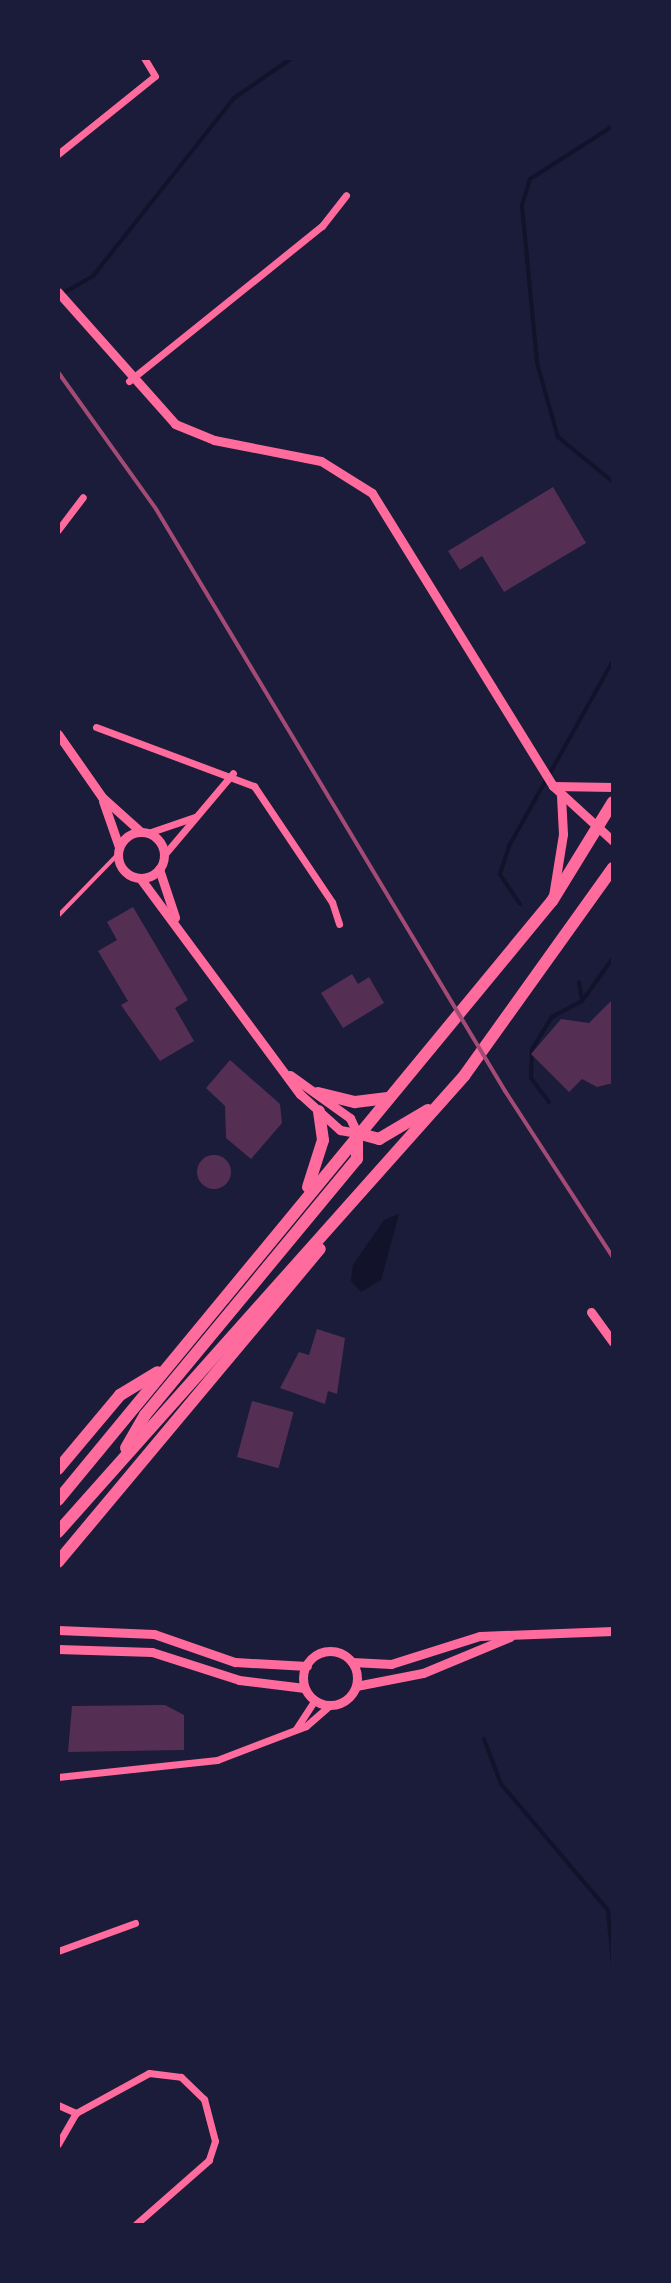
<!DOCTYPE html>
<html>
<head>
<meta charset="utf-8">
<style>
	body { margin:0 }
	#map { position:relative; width:671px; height:2283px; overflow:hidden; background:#1b1b3a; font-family:"Sofia Sans Condensed",sans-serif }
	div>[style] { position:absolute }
	.water>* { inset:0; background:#12122b }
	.stream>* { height:4px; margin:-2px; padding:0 2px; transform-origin:2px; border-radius:2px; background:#12122b }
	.building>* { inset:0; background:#542f53; transform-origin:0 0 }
	.round { border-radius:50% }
	.service>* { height:4px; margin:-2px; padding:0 2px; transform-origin:2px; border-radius:2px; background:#ff6b9d }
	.minor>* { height:7px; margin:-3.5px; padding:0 3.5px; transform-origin:3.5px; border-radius:3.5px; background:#ff6b9d }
	.tertiary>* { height:9px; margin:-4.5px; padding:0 4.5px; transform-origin:4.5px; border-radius:4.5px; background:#ff6b9d }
	.tertiary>.ring { margin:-4.5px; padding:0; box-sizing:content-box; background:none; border:9px solid #ff6b9d; border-radius:50% }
	.trunk>* { height:12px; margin:-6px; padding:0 6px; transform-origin:6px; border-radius:6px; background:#ff6b9d }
	.rail>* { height:4px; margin:-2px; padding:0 2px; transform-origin:2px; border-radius:2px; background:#a44b75 }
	span { translate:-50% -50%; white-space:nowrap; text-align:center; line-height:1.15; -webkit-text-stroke:6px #1b1b3a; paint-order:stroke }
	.frame { position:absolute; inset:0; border:60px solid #1b1b3a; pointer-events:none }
</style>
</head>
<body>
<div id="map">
	<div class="water">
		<div style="clip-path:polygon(399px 1214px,381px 1280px,361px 1292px,351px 1281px,353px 1265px,384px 1220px)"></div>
	</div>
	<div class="stream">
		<div style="left:613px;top:126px;width:98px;rotate:147.4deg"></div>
		<div style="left:530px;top:179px;width:28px;rotate:107deg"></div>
		<div style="left:522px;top:206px;width:158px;rotate:84.5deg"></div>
		<div style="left:537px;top:363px;width:77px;rotate:74.2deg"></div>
		<div style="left:558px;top:437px;width:71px;rotate:39.3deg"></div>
		<div style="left:60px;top:295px;width:38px;rotate:-30deg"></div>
		<div style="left:93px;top:276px;width:227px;rotate:-51.6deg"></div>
		<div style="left:234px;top:98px;width:70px;rotate:-34.6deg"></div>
		<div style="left:520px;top:904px;width:36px;rotate:-124deg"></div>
		<div style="left:500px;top:874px;width:29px;rotate:-72deg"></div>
		<div style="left:509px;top:846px;width:212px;rotate:-60.7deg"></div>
		<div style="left:582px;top:1001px;width:53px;rotate:-54.2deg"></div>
		<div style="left:549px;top:1102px;width:30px;rotate:-127deg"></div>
		<div style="left:531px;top:1078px;width:29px;rotate:-88deg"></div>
		<div style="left:532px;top:1049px;width:38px;rotate:-58deg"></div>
		<div style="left:552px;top:1017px;width:34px;rotate:-28deg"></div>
		<div style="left:582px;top:1001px;width:19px;rotate:-99deg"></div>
		<div style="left:484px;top:1739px;width:48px;rotate:69.3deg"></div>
		<div style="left:501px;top:1784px;width:165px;rotate:49.7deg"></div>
		<div style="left:608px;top:1910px;width:55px;rotate:84.8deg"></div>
	</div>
	<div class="building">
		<div style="clip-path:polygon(553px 487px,586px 543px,504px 592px,482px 556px,460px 570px,448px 551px)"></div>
		<div style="clip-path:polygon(133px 907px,188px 1000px,175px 1008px,194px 1041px,160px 1061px,121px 1005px,128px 1001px,98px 951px,117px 940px,107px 922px)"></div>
		<div style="clip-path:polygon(352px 974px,358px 984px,369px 977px,384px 1003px,343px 1028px,321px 993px)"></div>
		<div style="clip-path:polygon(613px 999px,613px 1083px,597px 1087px,582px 1079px,569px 1092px,531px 1054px,561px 1019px,589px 1023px)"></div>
		<div style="clip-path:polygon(230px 1060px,280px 1104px,282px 1123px,251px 1159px,226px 1138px,225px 1106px,206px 1088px)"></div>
		<div class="round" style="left:197px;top:1155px;width:34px;height:34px"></div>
		<div style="clip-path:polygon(317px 1329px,345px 1338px,337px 1394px,328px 1391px,325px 1404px,280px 1388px,299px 1352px,309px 1355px)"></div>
		<div style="left:252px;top:1401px;width:43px;height:58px;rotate:15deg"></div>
		<div style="clip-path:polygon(165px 1705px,184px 1715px,184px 1750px,68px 1752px,72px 1706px)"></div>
	</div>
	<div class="service">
		<div style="left:58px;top:916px;width:86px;rotate:-45.9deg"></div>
	</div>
	<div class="minor">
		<div style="left:58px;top:154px;width:124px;rotate:-38.8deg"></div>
		<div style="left:155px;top:76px;width:21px;rotate:-121deg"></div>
		<div style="left:129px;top:381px;width:248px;rotate:-38.8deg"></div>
		<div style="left:322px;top:226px;width:39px;rotate:-52deg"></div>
		<div style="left:58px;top:530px;width:41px;rotate:-52.9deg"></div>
		<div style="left:96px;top:727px;width:169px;rotate:20.5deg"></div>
		<div style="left:254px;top:786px;width:140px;rotate:56.1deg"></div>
		<div style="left:332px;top:902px;width:23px;rotate:72deg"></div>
		<div style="left:148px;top:833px;width:50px;rotate:-18.8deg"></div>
		<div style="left:164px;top:855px;width:107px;rotate:-49.9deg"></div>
		<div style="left:296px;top:1729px;width:35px;rotate:-57deg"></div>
		<div style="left:58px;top:1777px;width:160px;rotate:-6.1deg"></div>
		<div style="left:217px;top:1760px;width:95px;rotate:-20.9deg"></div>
		<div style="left:306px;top:1726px;width:32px;rotate:-41deg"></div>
		<div style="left:58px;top:1951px;width:82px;rotate:-20deg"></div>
		<div style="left:58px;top:2105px;width:20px;rotate:24deg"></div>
		<div style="left:76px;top:2113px;width:83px;rotate:-28.7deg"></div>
		<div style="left:149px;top:2073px;width:32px;rotate:7deg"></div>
		<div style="left:181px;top:2077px;width:32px;rotate:44deg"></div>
		<div style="left:204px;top:2099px;width:43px;rotate:75.3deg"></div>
		<div style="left:215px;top:2141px;width:20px;rotate:108deg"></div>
		<div style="left:209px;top:2160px;width:98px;rotate:138.7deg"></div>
		<div style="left:58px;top:2144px;width:36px;rotate:-60deg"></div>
	</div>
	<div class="tertiary">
		<div style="left:58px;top:292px;width:176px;rotate:48.4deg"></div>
		<div style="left:175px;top:424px;width:42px;rotate:22.3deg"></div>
		<div style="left:214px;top:440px;width:109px;rotate:11.1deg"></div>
		<div style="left:321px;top:461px;width:60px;rotate:32.1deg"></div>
		<div style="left:372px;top:493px;width:344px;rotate:58.3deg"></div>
		<div style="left:553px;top:786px;width:81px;rotate:42.5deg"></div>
		<div style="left:58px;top:734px;width:77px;rotate:55.1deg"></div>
		<div style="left:102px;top:797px;width:52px;rotate:41.9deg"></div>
		<div style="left:553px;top:786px;width:60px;rotate:1deg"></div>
		<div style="left:103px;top:801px;width:49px;rotate:70.8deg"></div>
		<div class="ring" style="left:118px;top:832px;width:37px;height:37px"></div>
		<div style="left:159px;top:869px;width:51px;rotate:71.6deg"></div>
		<div style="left:140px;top:878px;width:269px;rotate:53.5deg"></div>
		<div style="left:300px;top:1094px;width:54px;rotate:42deg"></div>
		<div style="left:340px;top:1130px;width:17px;rotate:10deg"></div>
		<div style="left:553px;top:896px;width:63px;rotate:-80.8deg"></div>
		<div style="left:563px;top:834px;width:38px;rotate:-93deg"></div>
		<div style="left:290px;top:1075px;width:74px;rotate:35.6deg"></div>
		<div style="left:350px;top:1118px;width:17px;rotate:65deg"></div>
		<div style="left:591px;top:1312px;width:37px;rotate:54deg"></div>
		<div style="left:58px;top:1630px;width:96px;rotate:2.4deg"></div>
		<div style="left:154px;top:1634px;width:86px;rotate:19.1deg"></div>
		<div style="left:235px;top:1662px;width:72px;rotate:3.2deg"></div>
		<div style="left:58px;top:1649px;width:94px;rotate:1.8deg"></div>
		<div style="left:152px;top:1652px;width:91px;rotate:17.8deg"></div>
		<div style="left:239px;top:1680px;width:66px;rotate:6.9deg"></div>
		<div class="ring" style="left:303px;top:1651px;width:45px;height:45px"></div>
		<div style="left:352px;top:1662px;width:39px;rotate:3deg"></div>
		<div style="left:391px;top:1664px;width:93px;rotate:-17.5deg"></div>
		<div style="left:480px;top:1636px;width:133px;rotate:-2.2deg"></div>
		<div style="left:356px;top:1686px;width:68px;rotate:-11deg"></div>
		<div style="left:423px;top:1673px;width:94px;rotate:-22.5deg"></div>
	</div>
	<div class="trunk">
		<div style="left:318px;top:1093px;width:38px;rotate:14deg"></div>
		<div style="left:355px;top:1102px;width:33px;rotate:-7deg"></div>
		<div style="left:357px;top:1133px;width:23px;rotate:15deg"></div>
		<div style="left:379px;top:1139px;width:57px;rotate:-30.6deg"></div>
		<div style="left:308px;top:1187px;width:49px;rotate:-72.3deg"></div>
		<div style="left:323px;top:1140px;width:29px;rotate:-98deg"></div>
		<div style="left:126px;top:1448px;width:38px;rotate:-60deg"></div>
		<div style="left:145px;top:1415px;width:332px;rotate:-50.4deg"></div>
		<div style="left:357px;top:1159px;width:26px;rotate:-90deg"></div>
		<div style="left:58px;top:1469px;width:97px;rotate:-50deg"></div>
		<div style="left:120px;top:1395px;width:44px;rotate:-31.2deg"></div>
		<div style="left:58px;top:1500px;width:776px;rotate:-50.49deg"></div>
		<div style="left:552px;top:901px;width:116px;rotate:-58.4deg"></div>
		<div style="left:58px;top:1532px;width:611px;rotate:-48.32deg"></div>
		<div style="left:464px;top:1076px;width:256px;rotate:-54.4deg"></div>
		<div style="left:58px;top:1562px;width:408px;rotate:-50.1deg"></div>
	</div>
	<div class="rail">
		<div style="left:58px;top:372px;width:168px;rotate:54.4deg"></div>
		<div style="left:156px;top:509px;width:679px;rotate:59.05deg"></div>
		<div style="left:505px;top:1091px;width:198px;rotate:57deg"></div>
	</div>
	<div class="frame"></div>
</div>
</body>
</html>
